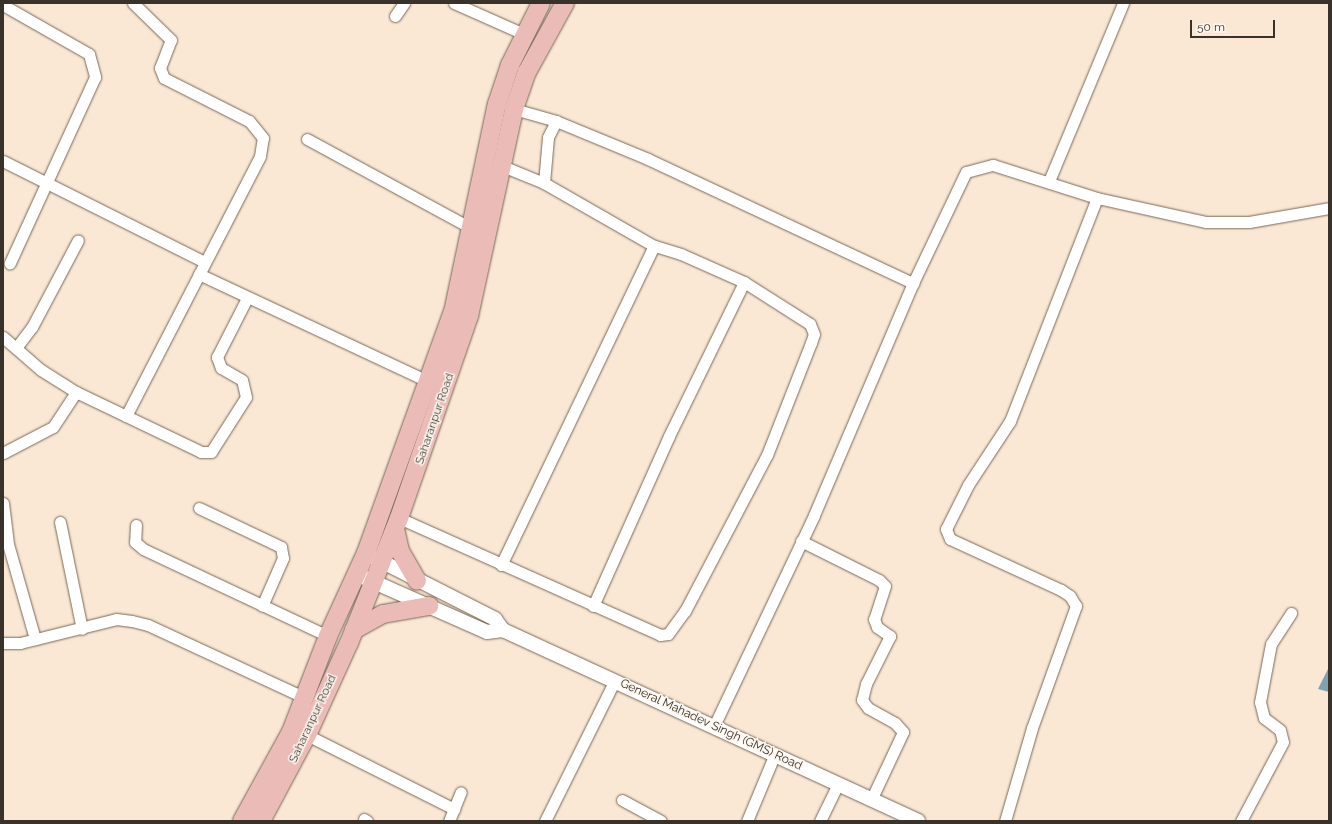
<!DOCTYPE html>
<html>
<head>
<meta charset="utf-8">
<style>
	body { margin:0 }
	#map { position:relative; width:1332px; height:824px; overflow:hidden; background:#fae7d4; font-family:Raleway,sans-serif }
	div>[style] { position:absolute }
	.water>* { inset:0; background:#7fa3b1 }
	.roads { filter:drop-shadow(0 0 1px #786857) drop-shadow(0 0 1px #786857) }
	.minor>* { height:11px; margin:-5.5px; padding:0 5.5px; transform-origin:5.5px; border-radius:5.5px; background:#fff }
	.tertiary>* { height:14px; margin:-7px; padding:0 7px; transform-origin:7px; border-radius:7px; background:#fff }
	.primary>* { height:18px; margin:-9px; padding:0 9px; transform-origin:9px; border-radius:9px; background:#ebbbb8 }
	span { translate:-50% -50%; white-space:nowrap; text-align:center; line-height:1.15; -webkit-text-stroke:3px #fef7ef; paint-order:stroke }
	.street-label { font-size:12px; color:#39322a }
	.frame { position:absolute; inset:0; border:4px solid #39322a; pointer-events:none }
	.scale { position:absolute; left:1190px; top:20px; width:85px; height:18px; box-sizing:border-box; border:2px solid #39322a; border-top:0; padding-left:5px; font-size:12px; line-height:14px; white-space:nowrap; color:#39322a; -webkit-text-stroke:3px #fef7ef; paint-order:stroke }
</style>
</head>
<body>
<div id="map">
	<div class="water">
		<div style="clip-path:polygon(1329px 667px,1329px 692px,1318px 689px)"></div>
	</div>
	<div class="roads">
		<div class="minor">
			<div style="left:454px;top:3px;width:77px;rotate:23.9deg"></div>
			<div style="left:3px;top:5px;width:99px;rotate:29.7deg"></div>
			<div style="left:89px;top:54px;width:24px;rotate:75deg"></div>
			<div style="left:95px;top:77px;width:205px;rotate:114.6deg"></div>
			<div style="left:395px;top:16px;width:16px;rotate:-55deg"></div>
			<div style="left:514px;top:109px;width:44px;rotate:15.9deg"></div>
			<div style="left:556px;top:121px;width:100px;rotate:22.4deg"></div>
			<div style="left:648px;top:159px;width:293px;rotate:25.1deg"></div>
			<div style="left:307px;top:139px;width:187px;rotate:28.5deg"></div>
			<div style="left:3px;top:161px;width:224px;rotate:26.6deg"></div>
			<div style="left:1049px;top:181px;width:193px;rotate:-67.4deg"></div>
			<div style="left:544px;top:183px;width:46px;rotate:-85deg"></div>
			<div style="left:548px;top:137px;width:18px;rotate:-63deg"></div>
			<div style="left:199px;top:274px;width:252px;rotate:25.1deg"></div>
			<div style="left:3px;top:337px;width:50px;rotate:41deg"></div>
			<div style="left:41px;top:370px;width:41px;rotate:32.2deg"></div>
			<div style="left:76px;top:392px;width:139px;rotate:25.6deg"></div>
			<div style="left:201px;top:452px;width:10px"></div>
			<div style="left:211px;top:452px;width:65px;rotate:-57.5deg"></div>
			<div style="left:246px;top:397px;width:17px;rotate:-103deg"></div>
			<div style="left:242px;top:380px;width:24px;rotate:-150deg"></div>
			<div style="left:221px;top:368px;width:12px;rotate:-110deg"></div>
			<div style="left:217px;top:357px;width:66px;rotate:-63deg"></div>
			<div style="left:16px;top:348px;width:26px;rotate:-53deg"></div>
			<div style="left:32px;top:327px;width:98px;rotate:-62.1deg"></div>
			<div style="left:126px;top:416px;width:292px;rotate:-62.7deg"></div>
			<div style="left:260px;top:156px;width:18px;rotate:-81deg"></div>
			<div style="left:263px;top:138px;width:22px;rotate:-129deg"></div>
			<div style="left:249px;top:121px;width:95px;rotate:-153.2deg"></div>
			<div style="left:164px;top:78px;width:11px;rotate:-112deg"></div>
			<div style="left:160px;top:68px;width:30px;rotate:-69deg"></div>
			<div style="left:171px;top:40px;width:53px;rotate:-135.8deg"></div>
			<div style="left:3px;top:453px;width:56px;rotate:-27.5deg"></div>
			<div style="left:53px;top:427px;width:42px;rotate:-56.7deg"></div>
			<div style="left:3px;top:503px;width:41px;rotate:83deg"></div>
			<div style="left:8px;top:544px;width:99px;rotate:74.1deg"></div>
			<div style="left:199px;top:508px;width:91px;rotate:25.4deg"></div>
			<div style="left:281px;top:547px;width:11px;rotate:80deg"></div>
			<div style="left:283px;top:558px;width:52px;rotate:113.6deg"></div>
			<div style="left:399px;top:518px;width:286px;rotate:24.1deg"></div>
			<div style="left:660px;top:635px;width:8px;rotate:-7deg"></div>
			<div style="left:668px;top:634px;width:29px;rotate:-54deg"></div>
			<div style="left:685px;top:611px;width:176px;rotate:-62.3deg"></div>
			<div style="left:767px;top:455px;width:120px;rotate:-68.6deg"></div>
			<div style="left:811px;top:343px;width:9px;rotate:-72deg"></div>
			<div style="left:814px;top:334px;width:11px;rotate:-112deg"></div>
			<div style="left:810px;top:324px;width:78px;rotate:-147.5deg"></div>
			<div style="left:744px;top:282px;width:69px;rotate:-156deg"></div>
			<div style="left:681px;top:254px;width:28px;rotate:-163deg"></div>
			<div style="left:654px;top:246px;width:127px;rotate:-150.2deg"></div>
			<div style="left:544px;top:183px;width:48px;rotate:-157.8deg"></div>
			<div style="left:60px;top:522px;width:109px;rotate:78.4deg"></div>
			<div style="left:136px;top:525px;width:17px;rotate:93deg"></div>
			<div style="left:135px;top:542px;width:11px;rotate:41deg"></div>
			<div style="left:143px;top:549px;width:204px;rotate:25.2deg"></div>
			<div style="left:801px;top:541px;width:87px;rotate:26.6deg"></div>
			<div style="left:879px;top:580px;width:8px;rotate:45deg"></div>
			<div style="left:885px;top:586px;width:35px;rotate:108deg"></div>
			<div style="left:874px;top:619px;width:9px;rotate:69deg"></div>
			<div style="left:877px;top:627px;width:16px;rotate:35deg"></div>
			<div style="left:890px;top:636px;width:54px;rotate:116.6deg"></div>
			<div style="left:866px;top:684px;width:16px;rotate:104deg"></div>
			<div style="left:862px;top:700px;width:10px;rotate:53deg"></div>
			<div style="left:868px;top:708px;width:31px;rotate:29deg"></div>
			<div style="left:895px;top:723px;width:12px;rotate:48deg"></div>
			<div style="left:903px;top:732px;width:75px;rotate:115.2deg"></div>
			<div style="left:501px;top:565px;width:354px;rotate:-64.4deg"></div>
			<div style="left:593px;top:606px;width:186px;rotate:-65.9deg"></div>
			<div style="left:669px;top:436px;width:171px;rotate:-64deg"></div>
			<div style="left:3px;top:643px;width:17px"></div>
			<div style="left:20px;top:643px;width:99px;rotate:-14deg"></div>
			<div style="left:116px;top:619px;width:16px;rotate:7deg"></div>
			<div style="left:132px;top:621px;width:16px;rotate:14deg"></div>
			<div style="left:148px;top:625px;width:173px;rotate:24.9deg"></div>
			<div style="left:714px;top:726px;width:233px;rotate:-64.6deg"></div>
			<div style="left:814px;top:515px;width:252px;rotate:-66.9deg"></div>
			<div style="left:913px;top:283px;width:123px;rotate:-64.5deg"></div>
			<div style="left:966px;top:172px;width:28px;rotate:-15deg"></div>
			<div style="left:993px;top:165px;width:109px;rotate:17.6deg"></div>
			<div style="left:1097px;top:198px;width:112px;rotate:12.4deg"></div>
			<div style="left:1206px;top:222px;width:43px"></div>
			<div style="left:1249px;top:222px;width:81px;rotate:-9.9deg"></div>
			<div style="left:307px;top:735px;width:165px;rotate:26.7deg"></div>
			<div style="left:622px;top:800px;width:44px;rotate:28.3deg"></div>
			<div style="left:364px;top:819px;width:4px;rotate:34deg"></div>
			<div style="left:449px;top:821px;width:31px;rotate:-68deg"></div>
			<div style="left:545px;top:821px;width:157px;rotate:-63.6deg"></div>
			<div style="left:747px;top:821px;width:70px;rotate:-67.4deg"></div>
			<div style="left:820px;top:821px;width:41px;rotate:-64.1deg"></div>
			<div style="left:1005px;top:821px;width:97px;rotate:-73.8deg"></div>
			<div style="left:1032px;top:728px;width:130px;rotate:-70.2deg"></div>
			<div style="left:1076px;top:606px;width:12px;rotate:-121deg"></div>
			<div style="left:1070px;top:596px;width:11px;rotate:-146deg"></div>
			<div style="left:1061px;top:590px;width:122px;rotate:-155.3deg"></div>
			<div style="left:950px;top:539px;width:11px;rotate:-112deg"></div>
			<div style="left:946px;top:529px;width:49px;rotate:-63.4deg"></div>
			<div style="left:968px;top:485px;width:77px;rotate:-56.7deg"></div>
			<div style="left:1010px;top:421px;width:239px;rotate:-68.7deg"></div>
			<div style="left:1241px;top:821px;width:89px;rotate:-62deg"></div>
			<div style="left:1283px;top:742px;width:12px;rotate:-104deg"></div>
			<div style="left:1280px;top:730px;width:20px;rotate:-143deg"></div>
			<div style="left:1264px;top:718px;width:16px;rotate:-104deg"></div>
			<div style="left:1260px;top:702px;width:59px;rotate:-79.3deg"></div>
			<div style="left:1271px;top:644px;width:37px;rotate:-57deg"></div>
		</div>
		<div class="tertiary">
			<div style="left:373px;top:557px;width:137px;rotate:26.9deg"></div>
			<div style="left:495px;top:619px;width:14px;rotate:54deg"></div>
			<div style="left:503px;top:630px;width:457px;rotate:24.7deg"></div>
			<div style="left:356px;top:574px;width:143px;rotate:23.9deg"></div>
			<div style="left:487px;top:632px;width:16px;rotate:-7deg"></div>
		</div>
		<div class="primary">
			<div style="left:395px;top:529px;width:23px;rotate:77deg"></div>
			<div style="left:400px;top:551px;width:34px;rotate:60deg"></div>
			<div style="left:354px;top:630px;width:33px;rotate:-29deg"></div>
			<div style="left:383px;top:614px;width:47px;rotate:-9.9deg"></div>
			<div style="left:242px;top:821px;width:102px;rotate:-61.2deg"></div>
			<div style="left:291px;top:732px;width:103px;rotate:-68.9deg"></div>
			<div style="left:328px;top:636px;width:91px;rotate:-65.4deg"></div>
			<div style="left:366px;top:553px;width:256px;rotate:-70.2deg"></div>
			<div style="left:453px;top:312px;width:213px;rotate:-78.1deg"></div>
			<div style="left:497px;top:104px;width:41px;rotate:-71.6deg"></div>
			<div style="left:510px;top:65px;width:69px;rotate:-63.4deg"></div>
			<div style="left:261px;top:821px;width:98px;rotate:-61.9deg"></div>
			<div style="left:307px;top:735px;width:101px;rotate:-65.5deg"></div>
			<div style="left:349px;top:643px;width:135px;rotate:-68.2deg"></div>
			<div style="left:399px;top:518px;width:214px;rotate:-70.9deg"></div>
			<div style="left:469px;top:316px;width:212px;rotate:-77.7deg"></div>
			<div style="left:514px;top:109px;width:39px;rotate:-71deg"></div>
			<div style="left:527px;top:72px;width:79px;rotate:-61.2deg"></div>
		</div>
	</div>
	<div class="street-label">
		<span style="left:435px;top:419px;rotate:-71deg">Saharanpur Road</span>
		<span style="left:313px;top:719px;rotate:-65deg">Saharanpur Road</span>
		<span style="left:711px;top:725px;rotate:25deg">General Mahadev Singh (GMS) Road</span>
	</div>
	<div class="frame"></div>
	<div class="scale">50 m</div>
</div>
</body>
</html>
